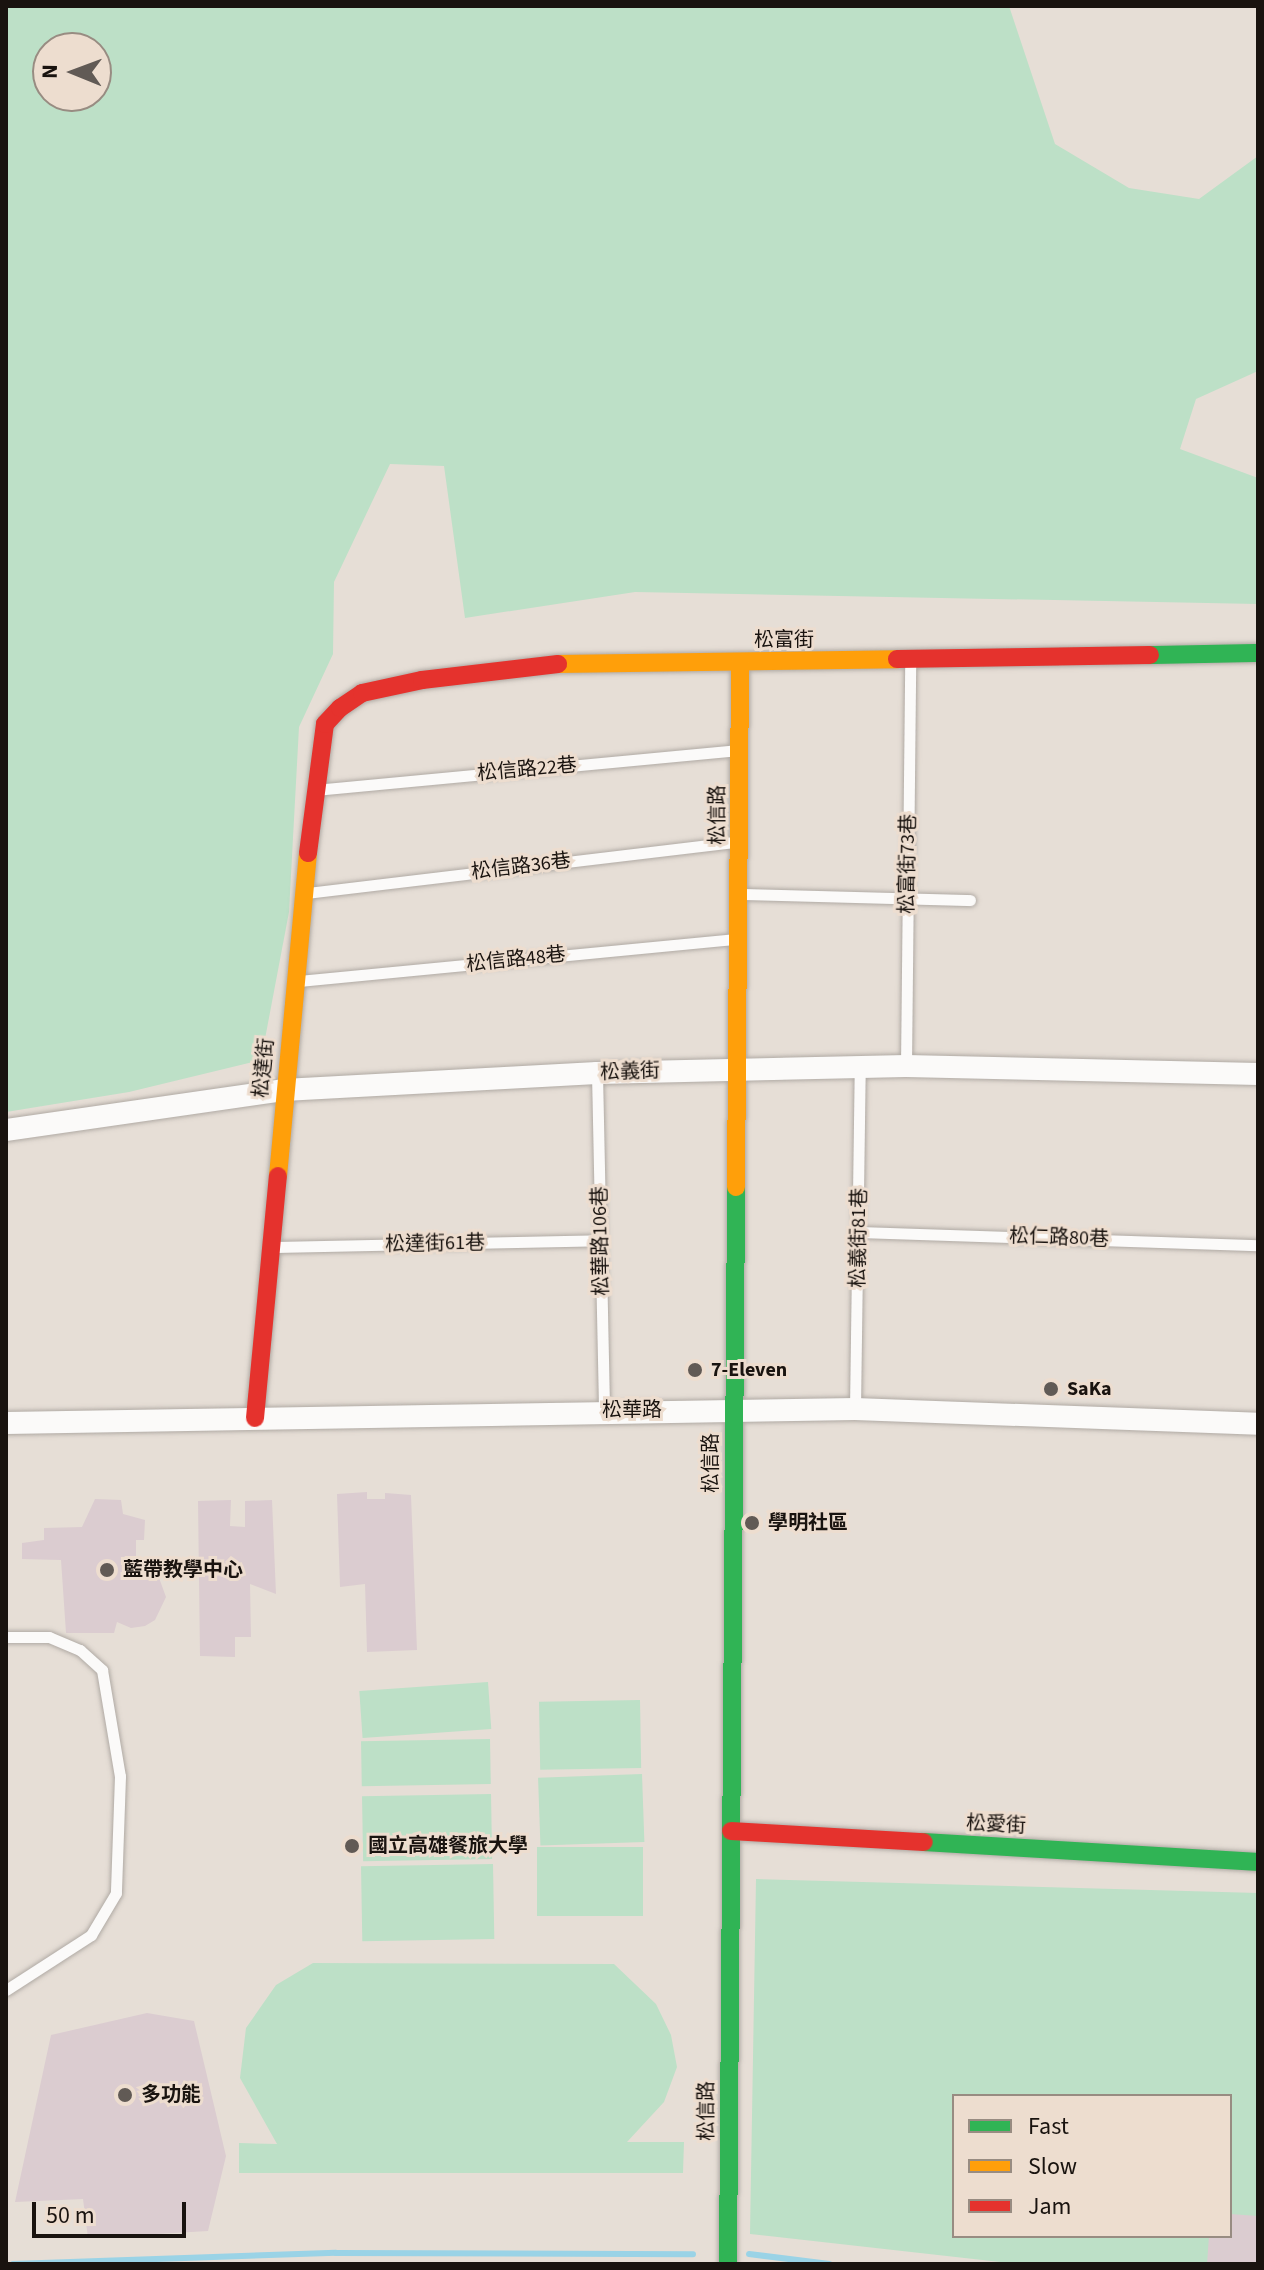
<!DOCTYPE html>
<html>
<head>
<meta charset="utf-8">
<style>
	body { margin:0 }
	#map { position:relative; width:1264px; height:2270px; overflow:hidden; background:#e6ded6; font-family:"Source Sans 3","Noto Sans TC",sans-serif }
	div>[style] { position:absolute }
	.green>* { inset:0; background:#bde0c7; transform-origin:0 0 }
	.stream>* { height:6px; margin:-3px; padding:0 3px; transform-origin:3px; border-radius:3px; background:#9ad3e6 }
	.building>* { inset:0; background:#dbccd0 }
	.roads { filter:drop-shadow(0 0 2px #b0aaa4) drop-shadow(0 0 2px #b0aaa4) }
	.lane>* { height:11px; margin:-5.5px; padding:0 5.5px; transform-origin:5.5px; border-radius:5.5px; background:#fbfaf9 }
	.street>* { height:22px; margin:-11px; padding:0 11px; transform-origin:11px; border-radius:11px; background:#fbfaf9 }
	.fast>* { height:18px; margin:-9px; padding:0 9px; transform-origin:9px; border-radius:9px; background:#30b455 }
	.slow>* { height:18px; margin:-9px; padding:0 9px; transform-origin:9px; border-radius:9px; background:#ff9f0a }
	.jam>* { height:18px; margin:-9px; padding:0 9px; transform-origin:9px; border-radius:9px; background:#e5322d }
	.dots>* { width:22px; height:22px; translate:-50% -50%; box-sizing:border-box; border:4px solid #edddcf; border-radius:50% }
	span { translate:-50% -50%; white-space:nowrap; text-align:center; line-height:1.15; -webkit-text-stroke:6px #edddcf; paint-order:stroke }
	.street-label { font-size:20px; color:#19130f }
	.poi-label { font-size:20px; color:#19130f; font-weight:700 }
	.left { translate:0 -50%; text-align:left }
	.frame { position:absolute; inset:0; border:8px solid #19130f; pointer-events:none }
	.legend { position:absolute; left:952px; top:2094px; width:280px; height:144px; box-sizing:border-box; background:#edddcf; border:2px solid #988c82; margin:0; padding:10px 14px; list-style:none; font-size:24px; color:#19130f }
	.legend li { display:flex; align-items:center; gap:16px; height:40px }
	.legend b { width:40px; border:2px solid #988c82 }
	.north { position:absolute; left:32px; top:32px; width:80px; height:80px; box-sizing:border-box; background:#edddcf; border:2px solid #988c82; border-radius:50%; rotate:271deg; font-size:22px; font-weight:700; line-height:32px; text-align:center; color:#19130f }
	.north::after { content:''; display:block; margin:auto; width:28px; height:36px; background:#615a55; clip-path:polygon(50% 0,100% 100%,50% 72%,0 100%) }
	.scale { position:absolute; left:32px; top:2202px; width:154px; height:36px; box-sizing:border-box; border:4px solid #19130f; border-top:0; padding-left:10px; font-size:24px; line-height:28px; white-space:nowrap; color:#19130f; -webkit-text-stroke:6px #edddcf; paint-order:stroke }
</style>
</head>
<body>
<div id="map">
	<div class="green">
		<div style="clip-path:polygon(evenodd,6px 6px,1009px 6px,1055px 144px,1129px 188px,1199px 199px,1258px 156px,1258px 371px,1196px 399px,1180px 449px,1258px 478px,1258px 604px,635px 592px,465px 618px,444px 466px,390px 464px,334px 582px,333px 654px,299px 727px,289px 912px,261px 1060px,129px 1092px,6px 1112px,6px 6px,48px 48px,96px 48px,96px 96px,48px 96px,48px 48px)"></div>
		<div style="left:488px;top:1682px;width:47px;height:129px;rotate:86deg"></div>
		<div style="left:640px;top:1700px;width:68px;height:101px;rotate:89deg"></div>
		<div style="left:490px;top:1739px;width:45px;height:129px;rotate:89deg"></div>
		<div style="left:642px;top:1774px;width:68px;height:104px;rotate:88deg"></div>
		<div style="left:491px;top:1794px;width:65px;height:129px;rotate:89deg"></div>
		<div style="left:643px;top:1847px;width:69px;height:106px;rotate:90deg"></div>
		<div style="left:493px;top:1864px;width:75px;height:132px;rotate:89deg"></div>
		<div style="clip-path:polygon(evenodd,756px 1879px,1258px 1893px,1258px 2264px,1018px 2264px,750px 2234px,756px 1879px,954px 2096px,1230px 2096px,1230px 2236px,954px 2236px,954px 2096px)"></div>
		<div style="clip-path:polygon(313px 1963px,614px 1964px,656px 2004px,671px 2035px,677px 2067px,664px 2102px,627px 2142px,684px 2142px,683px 2173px,239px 2173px,239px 2143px,277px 2144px,240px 2078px,246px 2028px,276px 1985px)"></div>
	</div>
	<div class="stream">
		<div style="left:749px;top:2254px;width:81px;rotate:7.1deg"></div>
		<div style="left:13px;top:2264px;width:323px;rotate:-2deg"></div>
		<div style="left:336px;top:2253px;width:357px;rotate:0.2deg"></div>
	</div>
	<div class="building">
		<div style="clip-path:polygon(367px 1492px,367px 1499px,385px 1499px,385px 1493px,411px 1495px,417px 1650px,367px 1652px,365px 1584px,340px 1587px,337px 1494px)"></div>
		<div style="clip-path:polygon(95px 1499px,121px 1500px,123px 1514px,145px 1520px,144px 1540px,136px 1540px,136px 1562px,158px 1575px,166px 1597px,155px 1620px,145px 1626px,131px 1628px,117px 1622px,114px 1633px,66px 1633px,61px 1560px,22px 1559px,22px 1543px,44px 1540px,44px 1528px,82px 1527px)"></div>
		<div style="clip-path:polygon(231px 1500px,230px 1526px,245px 1527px,245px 1501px,272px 1500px,276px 1594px,250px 1584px,251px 1637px,235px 1637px,235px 1657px,200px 1656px,198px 1501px)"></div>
		<div style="clip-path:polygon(147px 2013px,194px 2021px,226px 2156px,208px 2231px,88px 2238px,83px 2199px,15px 2202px,51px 2035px)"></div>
		<div style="clip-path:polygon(1230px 2214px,1258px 2216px,1258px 2264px,1207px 2264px,1209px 2236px,1230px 2236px)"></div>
	</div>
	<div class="roads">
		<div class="lane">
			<div style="left:315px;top:790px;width:423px;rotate:-5.4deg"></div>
			<div style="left:307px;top:893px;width:431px;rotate:-6.8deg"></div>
			<div style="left:740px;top:894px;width:230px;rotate:1.5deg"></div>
			<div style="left:299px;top:981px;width:439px;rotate:-5.5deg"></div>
			<div style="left:906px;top:1066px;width:405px;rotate:-89.4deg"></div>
			<div style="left:597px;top:1073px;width:337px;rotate:88.8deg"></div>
			<div style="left:859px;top:1232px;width:399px;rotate:1.9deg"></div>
			<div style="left:275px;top:1247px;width:326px;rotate:-1.2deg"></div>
			<div style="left:855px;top:1409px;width:342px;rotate:-89.2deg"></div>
			<div style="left:6px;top:1637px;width:43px"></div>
			<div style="left:49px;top:1637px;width:34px;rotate:23deg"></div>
			<div style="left:80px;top:1650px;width:30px;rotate:42deg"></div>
			<div style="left:102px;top:1670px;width:108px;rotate:80.4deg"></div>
			<div style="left:120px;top:1776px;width:117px;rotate:92deg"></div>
			<div style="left:116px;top:1893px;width:49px;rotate:120.8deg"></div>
			<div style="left:91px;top:1935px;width:101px;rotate:147.1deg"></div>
		</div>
		<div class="street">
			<div style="left:6px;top:1130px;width:281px;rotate:-8.2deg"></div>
			<div style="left:284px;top:1090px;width:313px;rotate:-3.1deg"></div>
			<div style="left:597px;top:1073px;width:309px;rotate:-1.3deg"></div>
			<div style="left:906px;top:1066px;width:352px;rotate:1.3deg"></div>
			<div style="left:6px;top:1423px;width:849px;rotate:-0.94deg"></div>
			<div style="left:855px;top:1409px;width:403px;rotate:2.1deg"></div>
		</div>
		<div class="fast">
			<div style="left:1150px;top:655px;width:108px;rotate:-1.1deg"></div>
			<div style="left:924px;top:1842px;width:335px;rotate:3.4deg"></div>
			<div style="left:728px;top:2264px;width:1077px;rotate:-89.57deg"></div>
		</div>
		<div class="slow">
			<div style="left:558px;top:664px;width:339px;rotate:-0.8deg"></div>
			<div style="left:278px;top:1176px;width:324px;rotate:-84.7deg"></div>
			<div style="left:736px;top:1187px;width:525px;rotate:-89.56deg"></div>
		</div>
		<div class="jam">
			<div style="left:897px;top:659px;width:253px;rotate:-0.9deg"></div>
			<div style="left:308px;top:853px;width:130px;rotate:-82.5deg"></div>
			<div style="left:325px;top:724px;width:22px;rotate:-47deg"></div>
			<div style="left:340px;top:708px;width:27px;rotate:-34deg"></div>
			<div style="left:362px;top:693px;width:61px;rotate:-12.2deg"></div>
			<div style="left:422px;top:680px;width:137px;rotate:-6.7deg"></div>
			<div style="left:255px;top:1418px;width:243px;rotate:-84.6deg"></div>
			<div style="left:731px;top:1831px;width:193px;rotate:3.3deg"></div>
		</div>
	</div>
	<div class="dots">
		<div style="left:695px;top:1370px;background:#615a55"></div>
		<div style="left:1051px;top:1389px;background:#615a55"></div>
		<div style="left:752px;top:1523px;background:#615a55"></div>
		<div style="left:107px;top:1570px;background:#615a55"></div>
		<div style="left:352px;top:1846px;background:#615a55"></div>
		<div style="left:125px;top:2095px;background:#615a55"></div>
	</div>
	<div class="street-label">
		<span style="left:784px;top:640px">松富街</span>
		<span style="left:527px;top:770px;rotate:-5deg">松信路22巷</span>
		<span style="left:718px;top:815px;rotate:-90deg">松信路</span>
		<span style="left:908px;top:864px;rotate:-89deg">松富街73巷</span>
		<span style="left:521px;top:867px;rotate:-7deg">松信路36巷</span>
		<span style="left:516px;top:960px;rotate:-6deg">松信路48巷</span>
		<span style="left:264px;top:1068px;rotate:-84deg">松達街</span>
		<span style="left:630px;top:1072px;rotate:-2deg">松義街</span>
		<span style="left:859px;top:1238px;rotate:-89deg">松義街81巷</span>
		<span style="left:1059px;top:1238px;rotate:2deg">松仁路80巷</span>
		<span style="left:601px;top:1241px;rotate:-91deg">松華路106巷</span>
		<span style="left:435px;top:1244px;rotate:-1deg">松達街61巷</span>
		<span style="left:632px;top:1410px">松華路</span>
		<span style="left:711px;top:1463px;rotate:-90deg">松信路</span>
		<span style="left:996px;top:1825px;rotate:3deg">松愛街</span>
		<span style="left:707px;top:2111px;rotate:-90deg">松信路</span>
	</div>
	<div class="poi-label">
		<span class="left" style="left:711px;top:1370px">7-Eleven</span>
		<span class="left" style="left:1067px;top:1389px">SaKa</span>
		<span class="left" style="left:768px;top:1523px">學明社區</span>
		<span class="left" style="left:123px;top:1570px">藍帶教學中心</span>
		<span class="left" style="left:368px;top:1846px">國立高雄餐旅大學</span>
		<span class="left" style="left:141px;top:2095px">多功能</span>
	</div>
	<div class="frame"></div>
	<ul class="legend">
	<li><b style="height:10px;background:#30b455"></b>Fast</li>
	<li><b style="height:10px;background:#ff9f0a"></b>Slow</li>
	<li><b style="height:10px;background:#e5322d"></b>Jam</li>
	</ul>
	<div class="north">N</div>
	<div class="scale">50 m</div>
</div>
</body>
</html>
